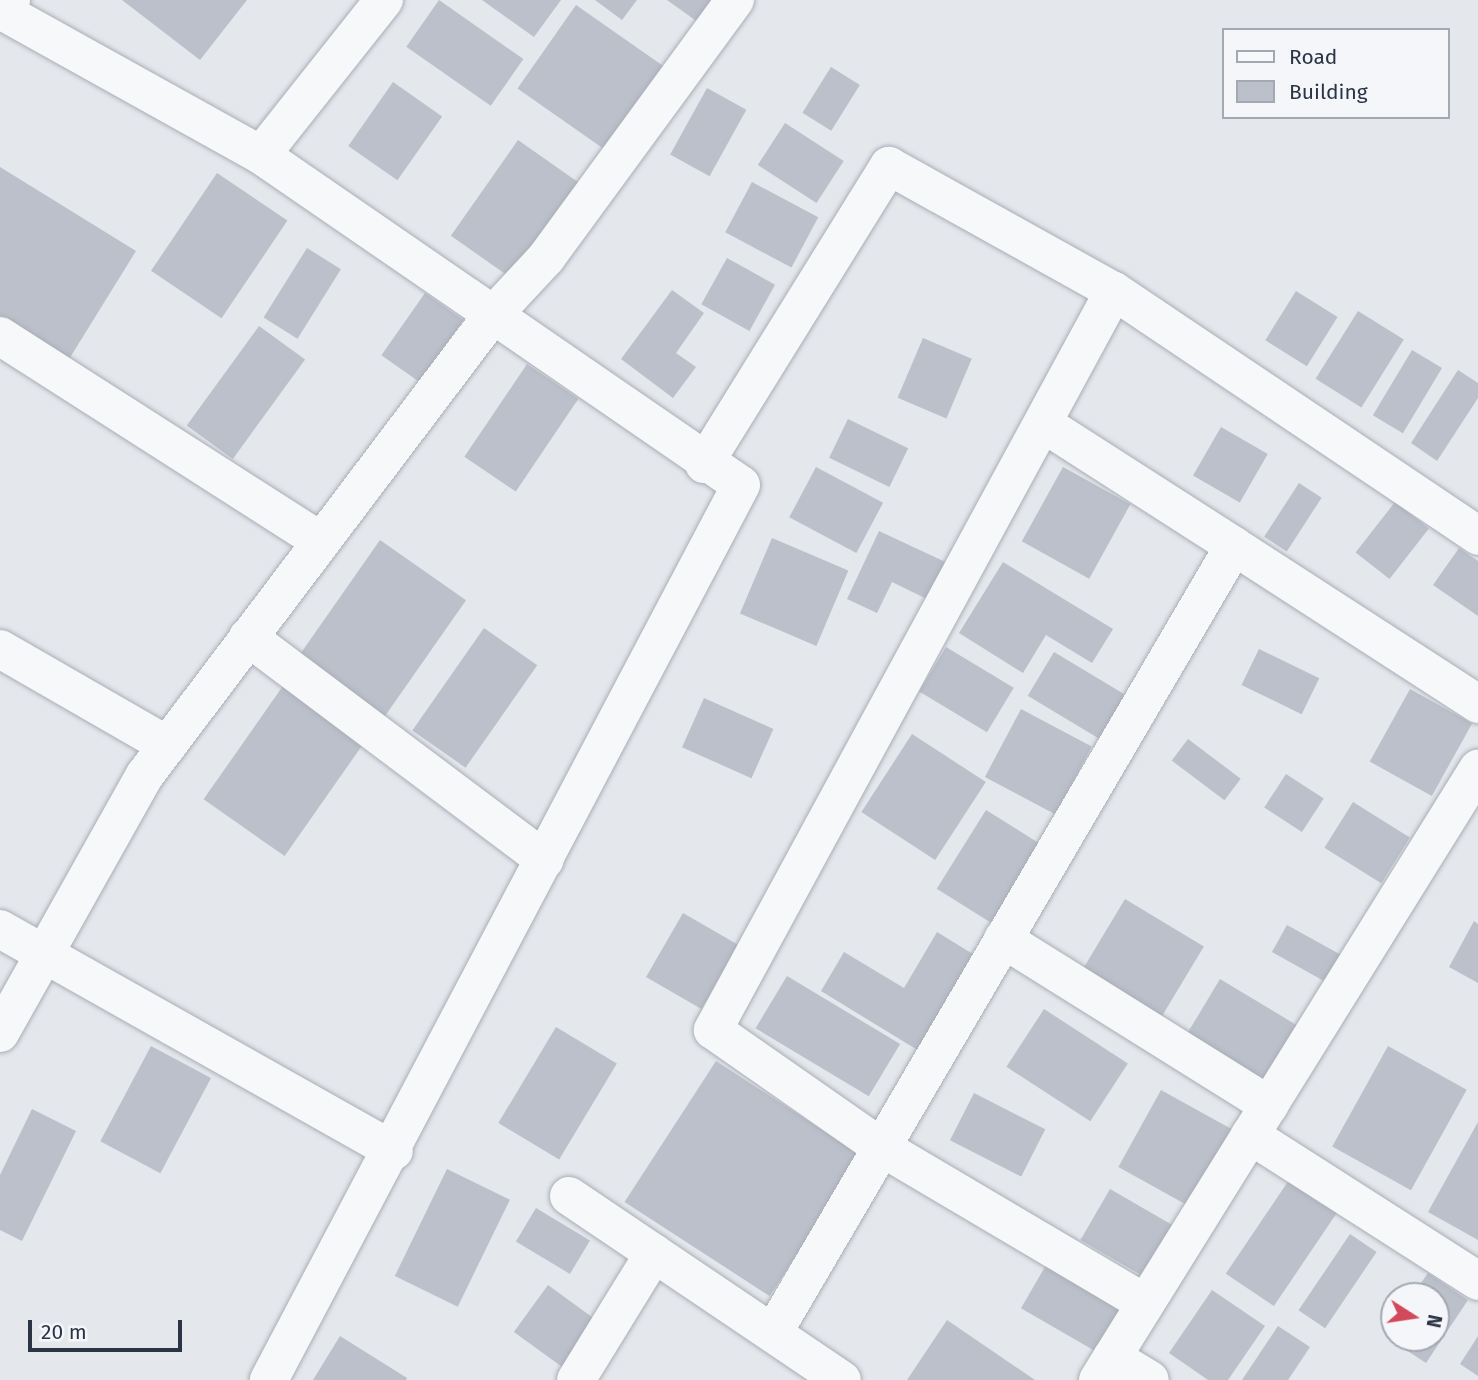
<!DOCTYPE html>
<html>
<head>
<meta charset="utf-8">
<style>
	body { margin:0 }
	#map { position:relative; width:1478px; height:1380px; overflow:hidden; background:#e4e7ec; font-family:"Fira Sans",sans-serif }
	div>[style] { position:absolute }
	.building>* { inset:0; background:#bbc0ca; transform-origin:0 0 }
	.roads { filter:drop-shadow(0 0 2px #a9aeb7) drop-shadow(0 0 2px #a9aeb7) }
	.minor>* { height:38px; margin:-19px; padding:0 19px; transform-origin:19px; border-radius:19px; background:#f7f8fa }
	span { translate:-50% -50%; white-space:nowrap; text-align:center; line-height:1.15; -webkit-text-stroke:5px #f4f6f9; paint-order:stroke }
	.legend { position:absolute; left:1222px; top:28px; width:228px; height:91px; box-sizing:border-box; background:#f4f6f9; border:2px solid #a4a8b1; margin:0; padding:9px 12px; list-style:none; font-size:21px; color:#2b3445 }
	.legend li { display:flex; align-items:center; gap:14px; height:35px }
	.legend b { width:35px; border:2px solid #a4a8b1 }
	.north { position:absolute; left:1380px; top:1282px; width:70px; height:70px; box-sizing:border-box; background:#f4f6f9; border:2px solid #a4a8b1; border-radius:50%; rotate:102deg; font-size:19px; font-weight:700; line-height:28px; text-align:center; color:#2b3445 }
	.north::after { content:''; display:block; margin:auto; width:24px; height:32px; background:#d1495b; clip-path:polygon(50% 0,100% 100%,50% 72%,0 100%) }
	.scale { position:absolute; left:28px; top:1320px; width:154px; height:32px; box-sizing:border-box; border:4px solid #2b3445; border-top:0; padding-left:9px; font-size:21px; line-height:24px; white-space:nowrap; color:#2b3445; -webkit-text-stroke:5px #f4f6f9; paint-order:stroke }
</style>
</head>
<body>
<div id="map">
	<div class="building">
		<div style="clip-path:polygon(122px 0,247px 0,200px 60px)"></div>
		<div style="left:439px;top:0;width:103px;height:57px;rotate:35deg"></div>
		<div style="clip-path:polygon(482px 0,561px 0,534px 37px)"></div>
		<div style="clip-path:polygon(595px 0,637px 0,622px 20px)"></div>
		<div style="clip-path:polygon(667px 0,720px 0,702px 25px)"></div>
		<div style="left:576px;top:5px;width:113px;height:102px;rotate:35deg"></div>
		<div style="left:831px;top:67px;width:34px;height:54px;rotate:32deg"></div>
		<div style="left:393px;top:82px;width:60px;height:78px;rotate:35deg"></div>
		<div style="left:707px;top:88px;width:45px;height:76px;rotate:29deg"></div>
		<div style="left:785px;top:123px;width:70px;height:50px;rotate:33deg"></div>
		<div style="left:518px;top:140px;width:77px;height:117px;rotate:35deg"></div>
		<div style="clip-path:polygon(0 167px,136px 251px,66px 364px,0 324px)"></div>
		<div style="left:217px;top:173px;width:85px;height:118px;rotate:34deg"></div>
		<div style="left:752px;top:182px;width:75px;height:57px;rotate:28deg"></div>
		<div style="left:307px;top:248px;width:40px;height:82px;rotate:32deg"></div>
		<div style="left:727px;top:258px;width:55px;height:53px;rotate:29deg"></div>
		<div style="clip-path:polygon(672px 290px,704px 313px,676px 353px,696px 367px,673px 398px,621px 359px)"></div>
		<div style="left:1296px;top:291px;width:49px;height:58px;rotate:32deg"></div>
		<div style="left:425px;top:293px;width:47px;height:76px;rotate:35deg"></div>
		<div style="left:1358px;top:311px;width:54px;height:80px;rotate:32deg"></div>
		<div style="left:259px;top:326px;width:57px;height:123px;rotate:36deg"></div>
		<div style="left:923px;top:338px;width:53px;height:65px;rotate:23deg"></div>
		<div style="left:1412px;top:350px;width:35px;height:76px;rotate:31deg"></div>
		<div style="left:527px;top:364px;width:62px;height:112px;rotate:34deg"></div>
		<div style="clip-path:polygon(1458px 370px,1478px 383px,1478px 398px,1437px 461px,1411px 443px)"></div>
		<div style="left:848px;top:419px;width:67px;height:43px;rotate:26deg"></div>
		<div style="left:1221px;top:427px;width:54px;height:56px;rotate:30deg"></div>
		<div style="left:816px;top:467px;width:76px;height:57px;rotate:28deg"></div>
		<div style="left:1063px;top:467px;width:77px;height:85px;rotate:29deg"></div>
		<div style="left:1299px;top:483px;width:27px;height:64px;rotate:33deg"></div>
		<div style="left:1395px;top:502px;width:43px;height:64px;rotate:38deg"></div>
		<div style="clip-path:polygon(879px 531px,954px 566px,937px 604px,892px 582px,877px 613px,847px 599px)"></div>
		<div style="left:772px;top:538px;width:83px;height:82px;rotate:23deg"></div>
		<div style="left:380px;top:540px;width:105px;height:147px;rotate:35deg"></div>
		<div style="clip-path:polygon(1459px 548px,1478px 561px,1478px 616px,1433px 585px)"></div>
		<div style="clip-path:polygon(1003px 562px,1113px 629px,1092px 663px,1046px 635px,1023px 673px,959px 633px)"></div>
		<div style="left:484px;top:628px;width:65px;height:125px;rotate:35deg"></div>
		<div style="left:946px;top:647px;width:79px;height:52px;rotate:31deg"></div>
		<div style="left:1259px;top:649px;width:67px;height:40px;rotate:26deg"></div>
		<div style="left:1054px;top:652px;width:83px;height:51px;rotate:31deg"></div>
		<div style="left:285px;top:683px;width:99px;height:142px;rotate:35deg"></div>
		<div style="left:1410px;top:689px;width:71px;height:83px;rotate:29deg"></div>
		<div style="left:704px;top:698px;width:76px;height:54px;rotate:24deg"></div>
		<div style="left:1021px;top:709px;width:80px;height:77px;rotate:28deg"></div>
		<div style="left:912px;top:734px;width:88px;height:93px;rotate:33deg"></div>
		<div style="left:1188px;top:739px;width:66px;height:27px;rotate:37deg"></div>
		<div style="left:1286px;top:774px;width:45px;height:40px;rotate:33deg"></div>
		<div style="left:1353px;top:802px;width:67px;height:54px;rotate:32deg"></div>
		<div style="left:986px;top:810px;width:65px;height:93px;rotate:32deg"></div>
		<div style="left:1125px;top:899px;width:92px;height:86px;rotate:31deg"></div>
		<div style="left:683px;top:913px;width:64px;height:74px;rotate:30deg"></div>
		<div style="clip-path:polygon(1474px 921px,1478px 924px,1478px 983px,1449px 967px)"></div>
		<div style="left:1287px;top:925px;width:63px;height:31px;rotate:29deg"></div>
		<div style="clip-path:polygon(937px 932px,981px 959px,924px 1054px,821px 991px,844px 952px,904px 988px)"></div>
		<div style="left:787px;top:976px;width:132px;height:61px;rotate:31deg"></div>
		<div style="left:1220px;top:979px;width:94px;height:66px;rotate:31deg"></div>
		<div style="left:1044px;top:1009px;width:100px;height:69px;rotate:33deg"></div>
		<div style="left:556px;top:1027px;width:71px;height:112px;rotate:31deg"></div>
		<div style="left:151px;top:1046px;width:68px;height:108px;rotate:28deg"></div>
		<div style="left:1388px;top:1046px;width:90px;height:115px;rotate:29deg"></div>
		<div style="left:716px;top:1061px;width:173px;height:168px;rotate:33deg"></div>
		<div style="left:1161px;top:1090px;width:81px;height:88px;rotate:29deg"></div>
		<div style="left:974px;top:1093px;width:80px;height:53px;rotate:27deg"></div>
		<div style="clip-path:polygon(32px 1109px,76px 1131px,22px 1241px,0 1230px,0 1175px)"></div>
		<div style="clip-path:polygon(1478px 1122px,1478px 1240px,1428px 1212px)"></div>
		<div style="left:447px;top:1169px;width:70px;height:119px;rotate:26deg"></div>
		<div style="left:1289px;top:1180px;width:58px;height:113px;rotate:34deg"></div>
		<div style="left:1110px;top:1189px;width:79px;height:59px;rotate:30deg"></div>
		<div style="left:536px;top:1208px;width:63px;height:39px;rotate:31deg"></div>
		<div style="left:1350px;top:1234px;width:32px;height:92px;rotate:34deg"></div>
		<div style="left:1046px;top:1265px;width:87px;height:50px;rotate:30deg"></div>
		<div style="clip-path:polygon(1428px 1273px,1468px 1300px,1426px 1363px,1386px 1337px,1394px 1324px,1394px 1338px,1436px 1338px,1436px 1296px,1412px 1296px)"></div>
		<div style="left:548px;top:1285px;width:67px;height:58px;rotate:36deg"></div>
		<div style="clip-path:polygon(1212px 1290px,1265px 1326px,1228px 1380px,1208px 1380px,1169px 1353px)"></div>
		<div style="clip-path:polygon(947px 1320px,1035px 1380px,907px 1380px)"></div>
		<div style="clip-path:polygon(1278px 1326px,1310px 1347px,1288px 1380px,1242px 1380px)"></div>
		<div style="clip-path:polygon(340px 1336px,407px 1378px,406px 1380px,313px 1380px)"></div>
		<div style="clip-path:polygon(1478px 1336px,1478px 1376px,1460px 1364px)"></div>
	</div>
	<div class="roads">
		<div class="minor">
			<div style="left:11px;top:0;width:14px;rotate:129deg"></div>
			<div style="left:2px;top:11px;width:296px;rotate:29.1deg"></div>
			<div style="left:261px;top:155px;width:582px;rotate:34.51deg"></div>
			<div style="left:741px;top:485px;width:1012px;rotate:117.81deg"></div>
			<div style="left:261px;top:155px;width:198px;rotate:-51.6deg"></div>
			<div style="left:1114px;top:291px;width:841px;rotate:118.49deg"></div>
			<div style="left:713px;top:1030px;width:205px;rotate:34.9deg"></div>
			<div style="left:881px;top:1147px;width:307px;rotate:30.6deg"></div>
			<div style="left:0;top:336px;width:379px;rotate:32.6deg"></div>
			<div style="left:1044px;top:424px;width:226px;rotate:32.7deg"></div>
			<div style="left:704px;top:464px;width:351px;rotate:-58.2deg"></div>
			<div style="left:889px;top:166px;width:257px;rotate:29.1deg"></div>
			<div style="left:1114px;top:291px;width:439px;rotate:33.9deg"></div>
			<div style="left:248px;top:637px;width:371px;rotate:36.9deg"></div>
			<div style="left:0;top:649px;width:193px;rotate:29.9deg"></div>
			<div style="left:0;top:929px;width:452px;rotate:29.4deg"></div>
			<div style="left:1003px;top:939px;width:314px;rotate:32deg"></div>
			<div style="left:0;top:1033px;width:296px;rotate:-60.7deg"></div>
			<div style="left:145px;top:775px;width:574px;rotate:-52.93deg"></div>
			<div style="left:491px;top:317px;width:81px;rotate:-47deg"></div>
			<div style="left:546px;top:258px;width:320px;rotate:-53.8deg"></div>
			<div style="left:1250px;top:1135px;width:271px;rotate:32.6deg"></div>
			<div style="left:569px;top:1196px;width:329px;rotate:34deg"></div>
			<div style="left:773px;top:1333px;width:912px;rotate:-59.64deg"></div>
			<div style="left:1234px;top:546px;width:291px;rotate:32.9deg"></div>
			<div style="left:1112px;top:1357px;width:44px;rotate:31.2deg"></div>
			<div style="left:576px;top:1380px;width:149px;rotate:-58.4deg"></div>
			<div style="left:1098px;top:1380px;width:720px;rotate:-58.12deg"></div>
		</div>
	</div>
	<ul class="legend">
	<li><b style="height:9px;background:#f7f8fa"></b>Road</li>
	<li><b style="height:19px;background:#bbc0ca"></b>Building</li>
	</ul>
	<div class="north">N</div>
	<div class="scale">20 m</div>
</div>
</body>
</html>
